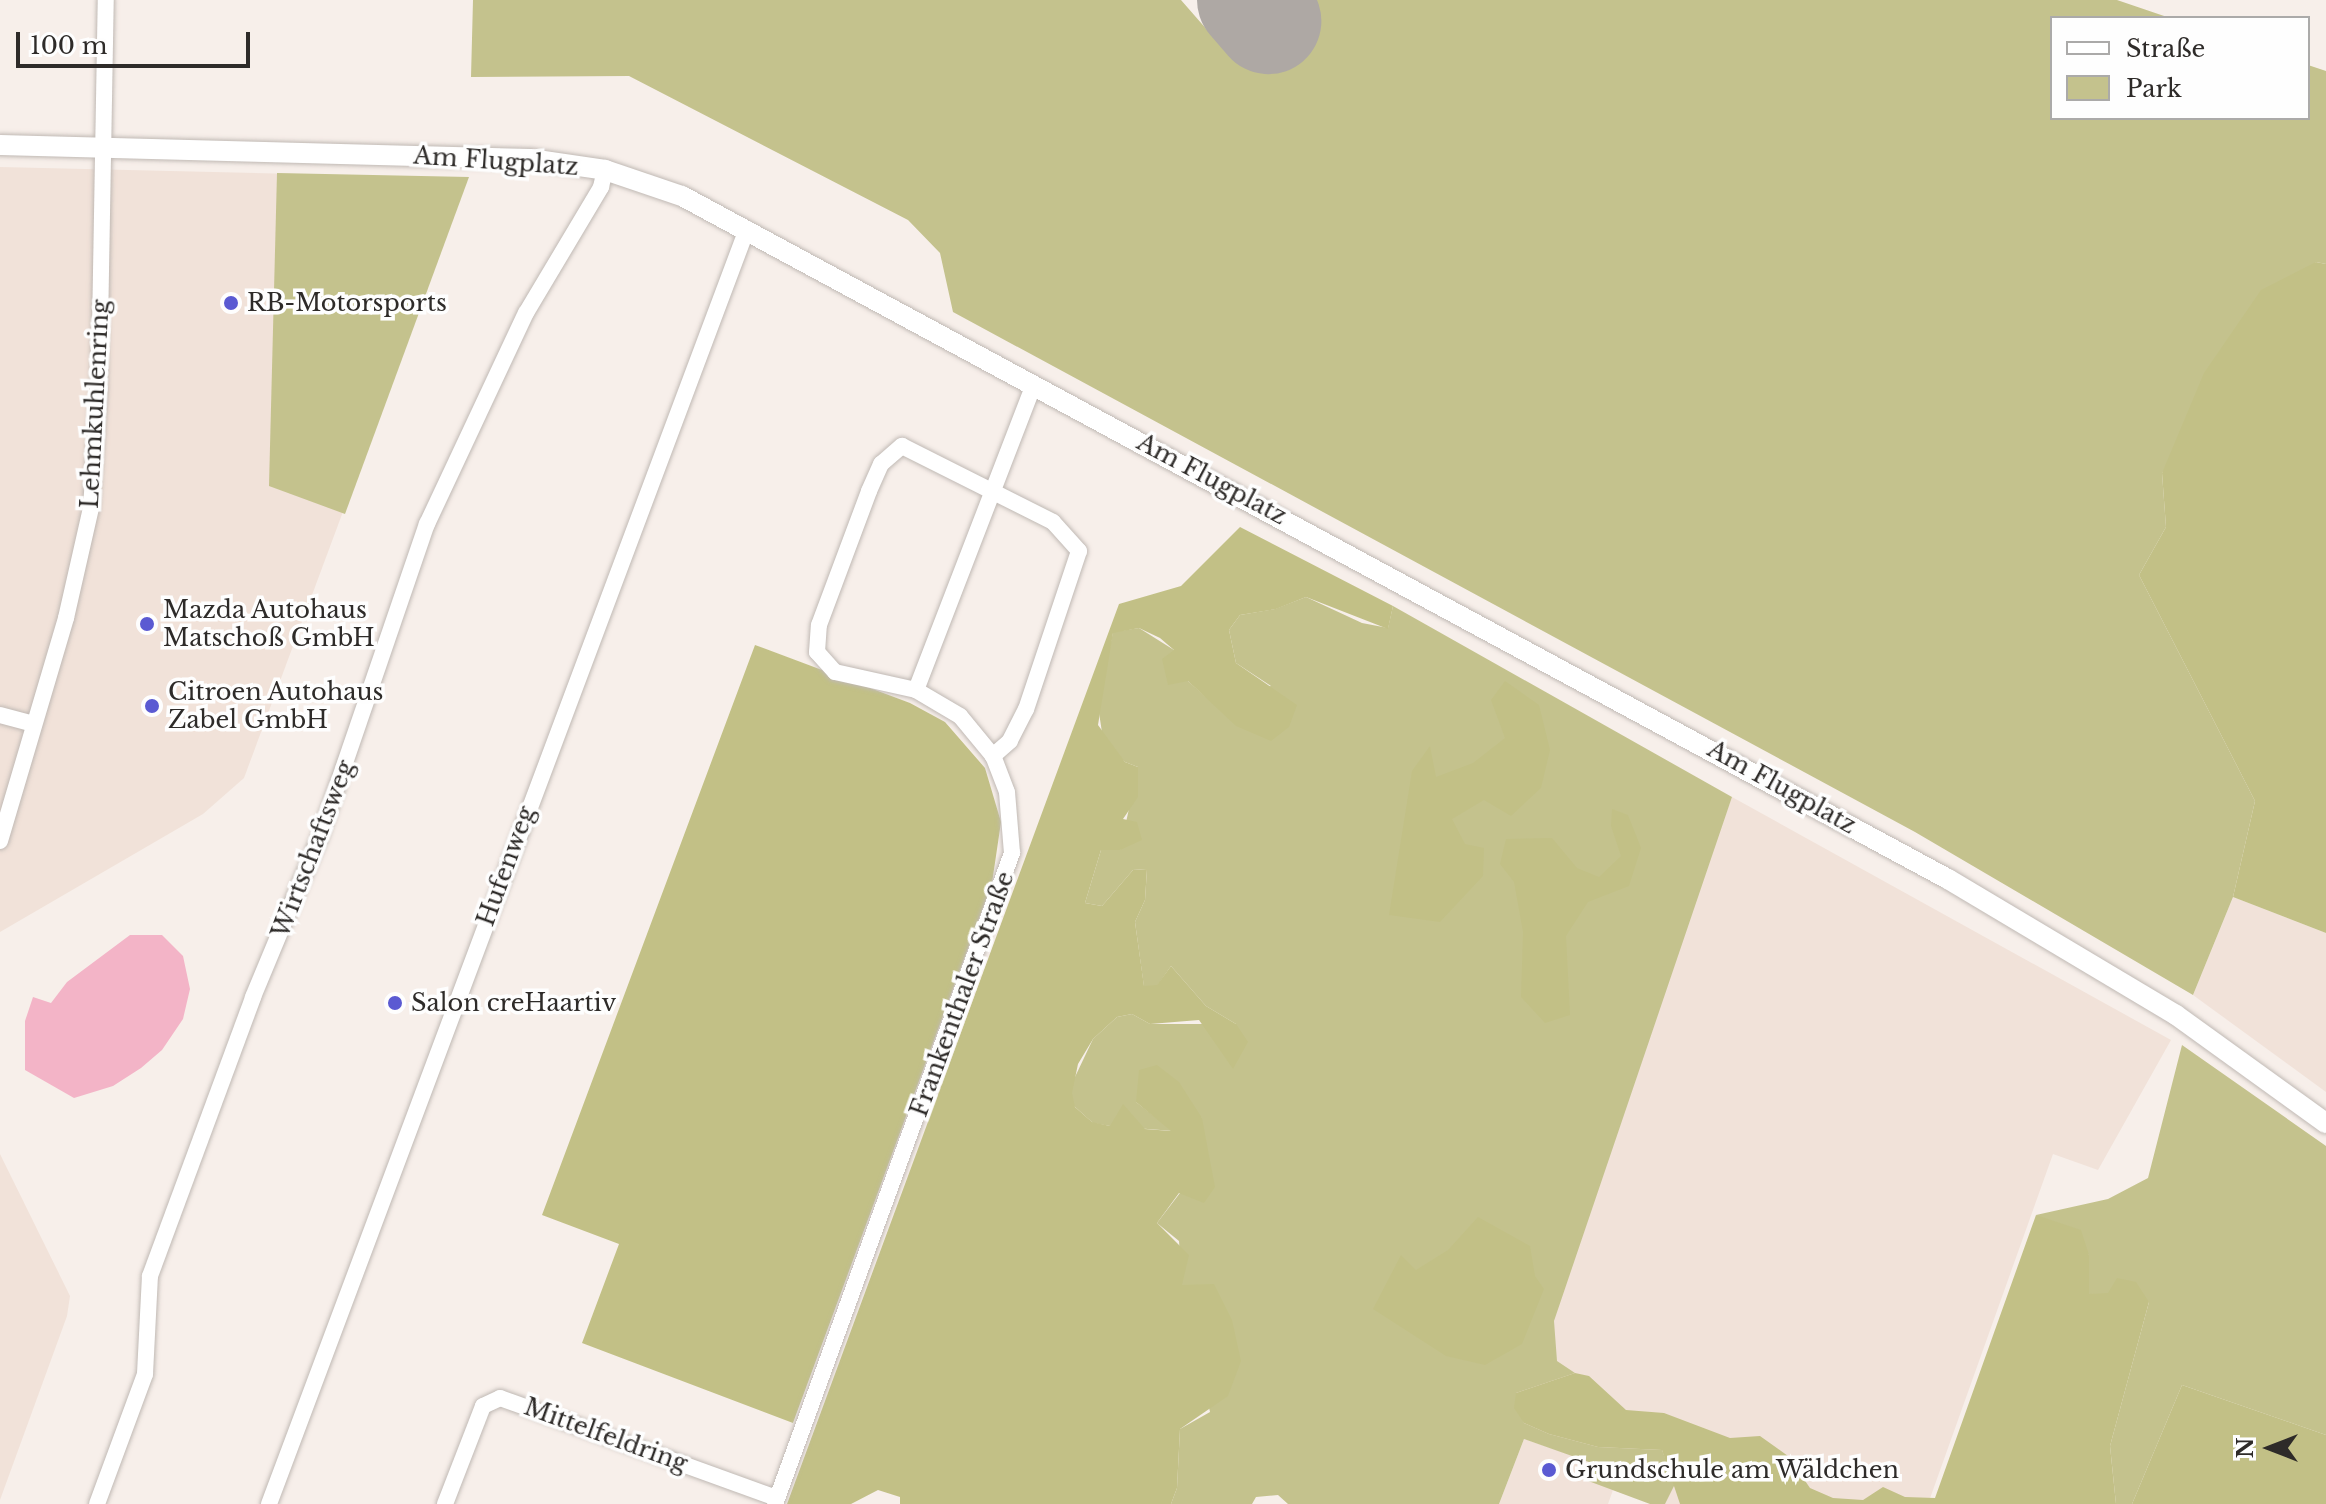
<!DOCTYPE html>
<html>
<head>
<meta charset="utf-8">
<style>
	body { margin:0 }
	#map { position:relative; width:2326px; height:1504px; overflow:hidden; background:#f7efea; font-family:"Libre Baskerville",serif }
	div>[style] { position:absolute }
	.built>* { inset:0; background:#f1e2d9 }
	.green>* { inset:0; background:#c4c28d }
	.forest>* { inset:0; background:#c2c086 }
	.water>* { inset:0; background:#f3b4c7 }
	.runway>* { height:106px; margin:-53px; padding:0 53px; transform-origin:53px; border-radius:53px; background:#aea8a4 }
	.roads { filter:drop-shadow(0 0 2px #c0b9b4) drop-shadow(0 0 2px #c0b9b4) }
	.minor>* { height:16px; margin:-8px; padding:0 8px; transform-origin:8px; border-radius:8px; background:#fff }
	.tertiary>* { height:20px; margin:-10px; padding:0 10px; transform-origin:10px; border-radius:10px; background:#fff }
	.dots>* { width:22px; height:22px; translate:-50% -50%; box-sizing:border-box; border:4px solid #fefefe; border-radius:50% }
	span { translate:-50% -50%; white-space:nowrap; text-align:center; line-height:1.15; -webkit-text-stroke:7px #fefefe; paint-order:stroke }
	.street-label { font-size:24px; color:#2e2b29 }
	.poi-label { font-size:24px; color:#2e2b29 }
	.left { translate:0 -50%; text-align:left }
	.legend { position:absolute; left:2050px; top:16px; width:260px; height:104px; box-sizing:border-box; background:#fefefe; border:2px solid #abaaa9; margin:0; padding:10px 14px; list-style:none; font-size:24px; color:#2e2b29 }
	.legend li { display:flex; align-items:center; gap:16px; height:40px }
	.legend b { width:40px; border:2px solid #abaaa9 }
	.north { position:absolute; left:2230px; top:1408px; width:80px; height:80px; -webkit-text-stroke:6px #fefefe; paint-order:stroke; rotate:270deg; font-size:22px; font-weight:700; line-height:32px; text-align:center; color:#2e2b29 }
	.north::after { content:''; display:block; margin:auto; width:28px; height:36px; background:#2e2b29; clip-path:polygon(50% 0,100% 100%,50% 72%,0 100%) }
	.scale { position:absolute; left:16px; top:32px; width:234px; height:36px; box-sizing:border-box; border:4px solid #2e2b29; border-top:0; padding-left:10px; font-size:24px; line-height:28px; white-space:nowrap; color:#2e2b29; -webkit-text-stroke:6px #fefefe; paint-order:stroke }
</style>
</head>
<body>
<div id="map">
	<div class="built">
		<div style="clip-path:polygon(0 167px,467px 178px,244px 778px,203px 814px,0 932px)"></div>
		<div style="clip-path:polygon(1732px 797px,2171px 1040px,2098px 1170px,2053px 1154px,1928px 1504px,1653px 1504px,1613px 1490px,1608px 1504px,1499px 1504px,1524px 1439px,1589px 1461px,1499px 1420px)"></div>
		<div style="clip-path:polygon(2233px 897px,2326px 933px,2326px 1092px,2193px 995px)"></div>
		<div style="clip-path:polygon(0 1154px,70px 1296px,67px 1316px,0 1500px)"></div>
	</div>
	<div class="green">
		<div style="clip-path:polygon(473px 0,1181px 0,1229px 55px,1292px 0,2117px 0,2170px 18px,2052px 18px,2052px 118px,2308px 118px,2308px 65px,2326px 71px,2326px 264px,2316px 262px,2162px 473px,2166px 527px,2139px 575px,2255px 801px,2233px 897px,2193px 995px,1915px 832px,953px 312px,940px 253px,908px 220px,629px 76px,471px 77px)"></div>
		<div style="clip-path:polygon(277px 173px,469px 177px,345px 514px,269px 486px)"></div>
		<div style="clip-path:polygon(1306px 597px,1362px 623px,1388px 628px,1393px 606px,1732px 797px,1554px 1321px,1557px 1361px,1575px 1373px,1516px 1393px,1524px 1423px,1549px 1434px,1598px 1447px,1662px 1450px,1675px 1484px,1665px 1504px,1650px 1504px,1583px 1479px,1589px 1462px,1524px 1439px,1499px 1504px,1288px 1504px,1278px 1495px,1256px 1497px,1252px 1504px,1171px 1504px,1177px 1488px,1180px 1429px,1210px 1412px,1182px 1285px,1179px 1241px,1157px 1223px,1180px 1193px,1202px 1118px,1136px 1102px,1173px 1131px,1110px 1126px,1093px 1123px,1065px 1098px,1093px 1039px,1117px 1017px,1132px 1014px,1150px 1024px,1236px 1024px,1206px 1006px,1171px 966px,1157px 986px,1144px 987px,1135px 922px,1145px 900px,1147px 869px,1133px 870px,1102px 906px,1085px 903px,1101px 850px,1120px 850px,1138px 767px,1125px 762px,1103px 739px,1098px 706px,1113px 632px,1139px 628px,1174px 650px,1188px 681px,1208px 699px,1271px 686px,1236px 663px,1229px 630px,1240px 615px,1275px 609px)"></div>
		<div style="clip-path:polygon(2182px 1045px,2326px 1146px,2326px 1435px,2182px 1385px,2132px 1504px,2116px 1504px,2110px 1446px,2149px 1302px,2089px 1294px,2089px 1255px,2036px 1215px,2108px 1199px,2148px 1178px)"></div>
	</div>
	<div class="forest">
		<div style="clip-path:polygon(2316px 262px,2326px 264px,2326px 933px,2233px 897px,2255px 801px,2139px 575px,2166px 527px,2162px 473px,2204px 373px,2261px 290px)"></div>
		<div style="clip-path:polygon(1240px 527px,1393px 606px,1388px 629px,1306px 597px,1276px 609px,1240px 615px,1229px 630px,1236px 663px,1297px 705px,1289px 727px,1271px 741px,1236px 726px,1188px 681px,1168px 685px,1162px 659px,1174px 650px,1160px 638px,1139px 628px,1113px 633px,1098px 725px,1125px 762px,1138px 767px,1138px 797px,1123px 819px,1137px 822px,1142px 840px,1120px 850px,1101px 850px,1085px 903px,1102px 906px,1133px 870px,1147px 869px,1145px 900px,1135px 922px,1144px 986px,1157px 985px,1171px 966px,1206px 1006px,1236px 1024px,1248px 1042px,1233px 1069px,1199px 1020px,1150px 1024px,1132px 1014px,1117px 1017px,1093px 1039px,1078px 1064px,1072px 1093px,1075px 1107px,1092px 1122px,1110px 1126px,1123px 1104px,1145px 1129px,1171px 1131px,1136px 1102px,1139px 1070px,1157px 1065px,1179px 1082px,1202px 1118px,1215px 1187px,1204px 1203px,1179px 1193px,1157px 1223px,1189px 1255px,1182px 1285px,1214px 1284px,1232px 1320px,1241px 1361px,1228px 1396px,1180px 1429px,1177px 1488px,1171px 1504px,900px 1504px,900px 1497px,878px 1490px,851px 1504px,787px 1504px,1119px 604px,1181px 586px)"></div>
		<div style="clip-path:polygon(755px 645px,910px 703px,945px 722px,985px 768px,1001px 822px,992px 883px,793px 1423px,582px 1343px,619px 1244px,542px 1215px)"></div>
		<div style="clip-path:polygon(1505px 681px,1539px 705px,1550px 750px,1541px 788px,1511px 816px,1484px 800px,1452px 819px,1465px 844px,1484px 848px,1483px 876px,1440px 922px,1389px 915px,1412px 771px,1430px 746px,1436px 777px,1473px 763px,1505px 738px,1491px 700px)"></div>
		<div style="clip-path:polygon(1612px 809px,1628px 815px,1641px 848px,1629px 886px,1588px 902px,1566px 936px,1570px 1015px,1545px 1023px,1521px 997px,1523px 932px,1514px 882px,1500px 864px,1506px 839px,1552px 838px,1577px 868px,1599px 877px,1621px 856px,1611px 826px)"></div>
		<div style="clip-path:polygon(2036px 1215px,2081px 1230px,2089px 1255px,2089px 1294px,2108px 1293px,2117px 1278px,2136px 1282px,2149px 1302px,2110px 1446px,2116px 1504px,1680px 1504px,1662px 1450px,1598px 1447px,1549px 1434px,1524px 1423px,1514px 1408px,1516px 1393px,1575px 1373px,1589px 1376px,1626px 1410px,1664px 1413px,1730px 1438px,1760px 1436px,1788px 1456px,1810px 1488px,1833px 1498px,1863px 1500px,1883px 1487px,1905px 1497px,1935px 1498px)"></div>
		<div style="clip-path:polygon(1478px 1217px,1530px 1246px,1535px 1276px,1544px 1289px,1522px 1344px,1485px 1365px,1446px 1356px,1373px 1309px,1401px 1255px,1416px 1270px,1448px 1250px)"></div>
		<div style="clip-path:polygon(2182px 1385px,2326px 1435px,2326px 1504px,2132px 1504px)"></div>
	</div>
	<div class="water">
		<div style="clip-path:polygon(130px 935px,162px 935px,183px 956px,190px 989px,183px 1019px,162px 1050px,141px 1068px,113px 1086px,74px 1098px,25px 1070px,25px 1021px,33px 997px,51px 1003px,67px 982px)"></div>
	</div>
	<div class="runway">
		<div style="left:1250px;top:0;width:28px;rotate:49deg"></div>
	</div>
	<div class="roads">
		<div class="minor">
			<div style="left:916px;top:690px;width:83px;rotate:-167.5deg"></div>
			<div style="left:835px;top:672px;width:27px;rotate:-132deg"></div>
			<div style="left:817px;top:652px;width:27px;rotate:-86deg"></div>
			<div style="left:819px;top:625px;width:143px;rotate:-69.5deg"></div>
			<div style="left:869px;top:491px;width:30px;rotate:-66deg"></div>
			<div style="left:881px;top:464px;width:28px;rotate:-41deg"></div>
			<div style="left:902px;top:446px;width:169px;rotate:26.7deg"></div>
			<div style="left:1053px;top:522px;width:39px;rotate:48deg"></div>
			<div style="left:1079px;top:551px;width:167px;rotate:108.5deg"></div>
			<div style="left:1026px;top:709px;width:36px;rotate:117deg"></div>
			<div style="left:1010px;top:741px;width:23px;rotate:139deg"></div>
			<div style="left:0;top:715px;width:35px;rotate:15deg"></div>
			<div style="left:0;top:841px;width:233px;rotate:-73.5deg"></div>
			<div style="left:66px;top:618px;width:113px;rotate:-77.2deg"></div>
			<div style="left:91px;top:508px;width:122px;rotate:-86.2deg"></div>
			<div style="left:99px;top:386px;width:386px;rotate:-89deg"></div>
			<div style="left:97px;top:1504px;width:139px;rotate:-69.7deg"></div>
			<div style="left:145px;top:1374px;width:98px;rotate:-87.1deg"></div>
			<div style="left:150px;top:1276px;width:297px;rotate:-69.7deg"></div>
			<div style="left:253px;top:997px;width:174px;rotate:-67.4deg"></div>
			<div style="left:320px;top:836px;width:330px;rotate:-71.1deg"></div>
			<div style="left:427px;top:524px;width:233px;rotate:-64.9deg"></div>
			<div style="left:526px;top:313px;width:147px;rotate:-59.2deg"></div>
			<div style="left:601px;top:187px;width:17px;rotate:-77deg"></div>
			<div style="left:269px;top:1504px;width:1362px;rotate:-69.45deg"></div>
			<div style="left:445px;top:1504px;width:105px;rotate:-68.8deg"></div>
			<div style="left:483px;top:1406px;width:19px;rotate:-25deg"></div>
			<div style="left:500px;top:1398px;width:294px;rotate:19.9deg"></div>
			<div style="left:775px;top:1504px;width:693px;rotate:-70deg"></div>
			<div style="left:1012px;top:853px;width:61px;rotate:-94.7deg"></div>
			<div style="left:1007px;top:792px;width:39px;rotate:-111deg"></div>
			<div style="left:993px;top:756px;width:52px;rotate:-129.5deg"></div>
			<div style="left:960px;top:716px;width:51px;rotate:-149.4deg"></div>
			<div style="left:916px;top:690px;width:328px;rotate:-68.9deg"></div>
		</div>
		<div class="tertiary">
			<div style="left:0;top:145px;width:530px;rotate:1.51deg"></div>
			<div style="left:530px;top:159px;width:76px;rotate:8.3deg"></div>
			<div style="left:605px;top:170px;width:81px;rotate:18.7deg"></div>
			<div style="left:682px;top:196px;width:1438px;rotate:28.35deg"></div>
			<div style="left:1948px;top:879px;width:265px;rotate:30.8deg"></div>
			<div style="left:2176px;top:1015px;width:185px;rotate:35.8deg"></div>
		</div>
	</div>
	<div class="dots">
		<div style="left:231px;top:303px;background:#5b5ad2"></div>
		<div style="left:147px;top:624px;background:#5b5ad2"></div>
		<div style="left:152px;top:706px;background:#5b5ad2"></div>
		<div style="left:395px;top:1003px;background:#5b5ad2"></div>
		<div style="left:1549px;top:1470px;background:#5b5ad2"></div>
	</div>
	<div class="street-label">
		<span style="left:496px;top:161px;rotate:4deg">Am Flugplatz</span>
		<span style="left:95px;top:404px;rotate:-87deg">Lehmkuhlenring</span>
		<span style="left:1212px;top:479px;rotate:28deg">Am Flugplatz</span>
		<span style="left:1782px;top:787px;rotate:29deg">Am Flugplatz</span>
		<span style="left:313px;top:849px;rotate:-69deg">Wirtschaftsweg</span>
		<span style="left:506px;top:866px;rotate:-70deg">Hufenweg</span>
		<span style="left:962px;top:994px;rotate:-70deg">Frankenthaler Straße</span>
		<span style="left:606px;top:1435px;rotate:20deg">Mittelfeldring</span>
	</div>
	<div class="poi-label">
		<span class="left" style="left:247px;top:303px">RB-Motorsports</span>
		<span class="left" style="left:163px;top:624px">Mazda Autohaus<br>Matschoß GmbH</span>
		<span class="left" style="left:168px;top:706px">Citroen Autohaus<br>Zabel GmbH</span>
		<span class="left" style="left:411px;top:1003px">Salon creHaartiv</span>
		<span class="left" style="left:1565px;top:1470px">Grundschule am Wäldchen</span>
	</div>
	<ul class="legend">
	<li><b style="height:10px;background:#fff"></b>Straße</li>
	<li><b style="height:22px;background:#c4c28d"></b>Park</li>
	</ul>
	<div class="north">N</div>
	<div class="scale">100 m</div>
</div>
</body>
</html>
